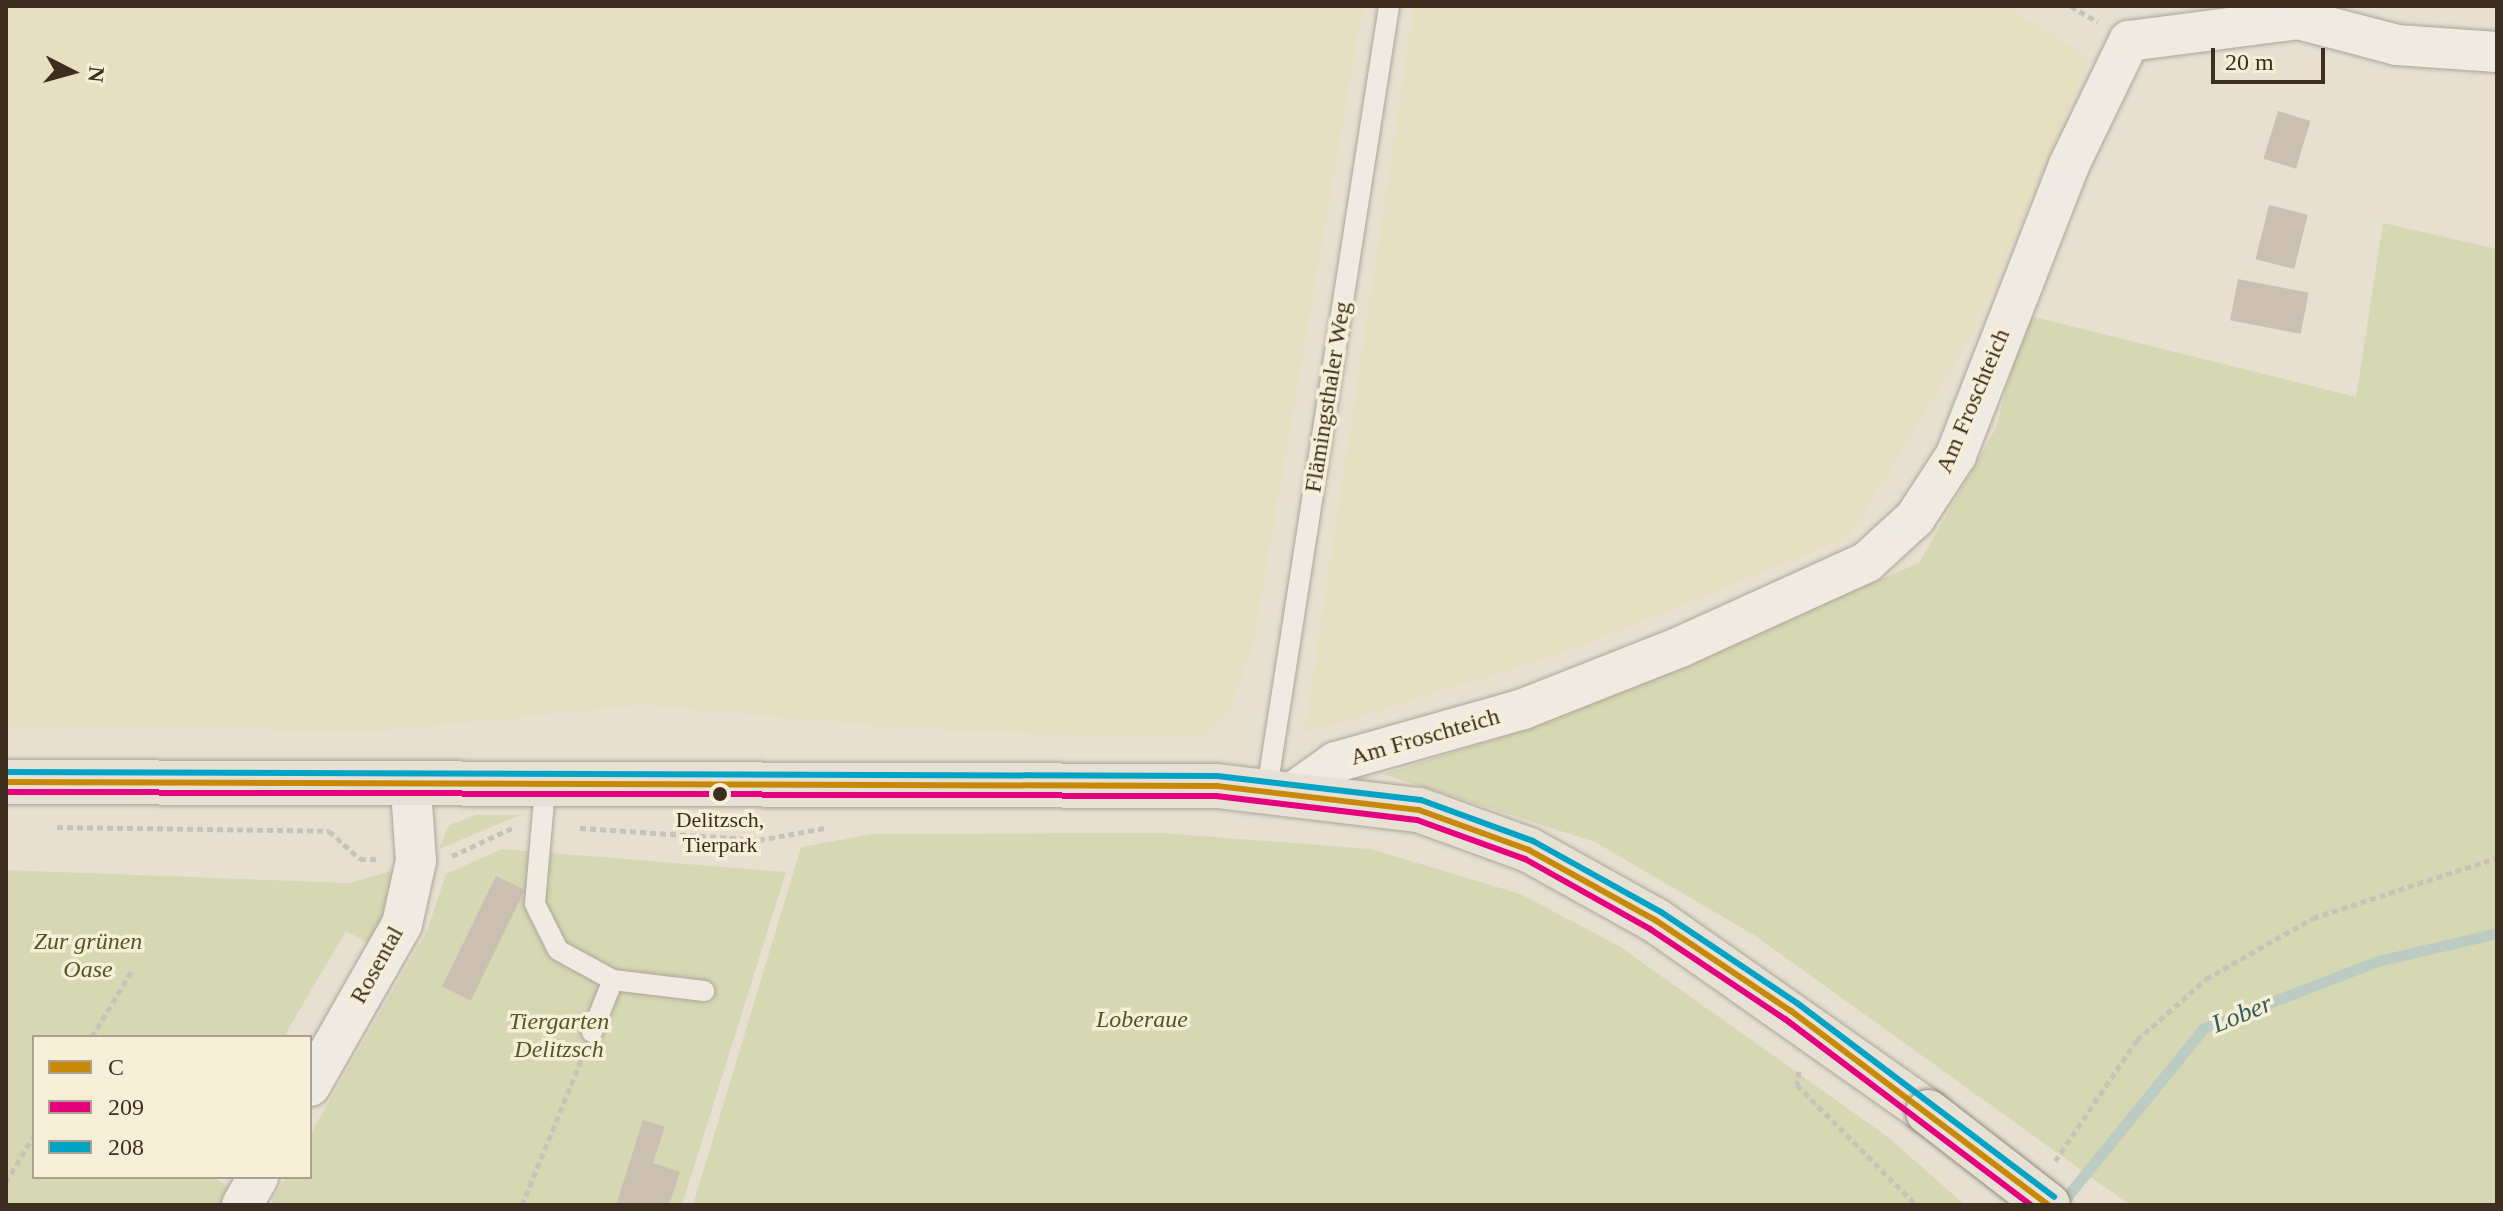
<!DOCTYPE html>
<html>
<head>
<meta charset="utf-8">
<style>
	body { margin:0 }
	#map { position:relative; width:2503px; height:1211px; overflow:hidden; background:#e7e0d1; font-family:Georgia,serif }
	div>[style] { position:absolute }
	.farmland>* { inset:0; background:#e6dfc2 }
	.green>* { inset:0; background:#d6d7b3 }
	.stream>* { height:11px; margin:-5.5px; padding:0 5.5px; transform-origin:5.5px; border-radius:5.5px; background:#bcccc2 }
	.building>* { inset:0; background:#cbbfb2; transform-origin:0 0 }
	.path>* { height:5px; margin-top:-2.5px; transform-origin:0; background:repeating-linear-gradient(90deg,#c8c2b9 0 6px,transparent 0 10px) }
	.roads { filter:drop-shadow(0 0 2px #ada599) drop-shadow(0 0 2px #ada599) }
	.lane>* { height:20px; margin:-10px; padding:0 10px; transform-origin:10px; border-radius:10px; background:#efebe3 }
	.street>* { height:40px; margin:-20px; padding:0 20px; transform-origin:20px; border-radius:20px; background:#efebe3 }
	.primary>* { height:44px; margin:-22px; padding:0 22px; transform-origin:22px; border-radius:22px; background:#e6e1d4 }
	.bridges { filter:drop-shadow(0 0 2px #928b80) drop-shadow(0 0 2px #928b80) }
	.primary-bridge>* { height:44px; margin:-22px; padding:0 22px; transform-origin:22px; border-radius:22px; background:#e6e1d4 }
	.bus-1>* { height:6px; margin:-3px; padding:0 3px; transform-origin:3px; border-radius:3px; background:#c88808 }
	.bus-2>* { height:6px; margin:-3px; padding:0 3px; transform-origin:3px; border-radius:3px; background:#e5007d }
	.bus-3>* { height:6px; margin:-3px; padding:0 3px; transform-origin:3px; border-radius:3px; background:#03a3c5 }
	.dots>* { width:22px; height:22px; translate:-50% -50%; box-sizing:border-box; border:4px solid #f7eed8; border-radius:50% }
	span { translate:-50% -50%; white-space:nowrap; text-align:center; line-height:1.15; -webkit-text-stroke:7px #f7eed8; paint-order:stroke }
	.bus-label { font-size:22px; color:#3d2e20 }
	.street-label { font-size:24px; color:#3d2e20 }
	.park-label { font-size:24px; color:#4d5a26; font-style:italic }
	.water-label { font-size:26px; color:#2f5d5a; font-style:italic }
	.frame { position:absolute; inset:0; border:8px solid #3d2e20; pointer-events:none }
	.legend { position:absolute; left:32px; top:1035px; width:280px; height:144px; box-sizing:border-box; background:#f7eed8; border:2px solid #ada18e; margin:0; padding:10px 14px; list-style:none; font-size:24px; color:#3d2e20 }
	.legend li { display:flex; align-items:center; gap:16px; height:40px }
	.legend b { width:40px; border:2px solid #ada18e }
	.north { position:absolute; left:32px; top:32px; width:80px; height:80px; -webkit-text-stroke:6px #f7eed8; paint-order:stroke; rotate:96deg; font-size:22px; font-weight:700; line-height:32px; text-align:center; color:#3d2e20 }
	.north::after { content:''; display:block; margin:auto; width:28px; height:36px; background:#3d2e20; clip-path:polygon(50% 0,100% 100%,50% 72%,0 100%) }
	.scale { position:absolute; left:2211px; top:48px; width:114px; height:36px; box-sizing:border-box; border:4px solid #3d2e20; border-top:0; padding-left:10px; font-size:24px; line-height:28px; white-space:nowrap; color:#3d2e20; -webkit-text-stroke:6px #f7eed8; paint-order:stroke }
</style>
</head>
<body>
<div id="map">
	<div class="farmland">
		<div style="clip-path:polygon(6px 6px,1363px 6px,1253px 646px,1230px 711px,1202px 737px,1148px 738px,913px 729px,641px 705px,374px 732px,6px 726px)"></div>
		<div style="clip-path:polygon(1414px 6px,2007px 6px,2090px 59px,1978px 325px,1850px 537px,1563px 653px,1304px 734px)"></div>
	</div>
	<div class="green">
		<div style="clip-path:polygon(2383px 223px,2497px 249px,2497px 1205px,2130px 1205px,1754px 935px,1595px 842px,1383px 774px,1518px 732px,1919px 563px,1996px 428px,2026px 315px,2356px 397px)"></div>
		<div style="clip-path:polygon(476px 815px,520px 815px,439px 849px,449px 825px)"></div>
		<div style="clip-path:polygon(1162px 833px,1371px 849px,1520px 894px,1619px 946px,1888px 1137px,1965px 1205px,693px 1205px,801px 847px,873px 834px)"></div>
		<div style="clip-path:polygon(502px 849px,786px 872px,682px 1205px,270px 1205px,286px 1177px,310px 1177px,310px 1135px,427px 931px,446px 874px)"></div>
		<div style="clip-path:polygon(6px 870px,349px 883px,395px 870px,396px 892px,373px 946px,346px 931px,286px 1033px,292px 1037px,34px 1037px,34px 1177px,212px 1177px,233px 1189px,224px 1205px,6px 1205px)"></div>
	</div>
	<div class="stream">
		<div style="left:2060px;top:1205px;width:228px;rotate:-50.9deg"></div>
		<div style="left:2204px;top:1028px;width:186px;rotate:-21.1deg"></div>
		<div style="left:2378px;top:961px;width:122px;rotate:-13.2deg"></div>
	</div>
	<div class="building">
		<div style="left:2278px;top:111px;width:34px;height:50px;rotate:17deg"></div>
		<div style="left:2269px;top:205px;width:40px;height:56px;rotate:14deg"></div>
		<div style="left:2238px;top:279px;width:72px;height:42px;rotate:11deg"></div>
		<div style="left:496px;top:876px;width:32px;height:123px;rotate:26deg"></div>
		<div style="clip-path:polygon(643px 1120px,665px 1127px,653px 1163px,680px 1172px,669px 1205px,616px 1205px)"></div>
	</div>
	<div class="path">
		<div style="left:2071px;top:6px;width:31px;rotate:31deg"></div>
		<div style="left:57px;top:827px;width:272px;rotate:0.8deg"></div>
		<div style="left:329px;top:831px;width:42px;rotate:42.1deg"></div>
		<div style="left:360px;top:859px;width:16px"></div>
		<div style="left:580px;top:828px;width:179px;rotate:3.8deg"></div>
		<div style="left:759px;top:840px;width:67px;rotate:-10.3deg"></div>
		<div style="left:452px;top:856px;width:66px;rotate:-25deg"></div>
		<div style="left:92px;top:1037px;width:76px;rotate:-59deg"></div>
		<div style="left:1799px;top:1071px;width:14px;rotate:98deg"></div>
		<div style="left:1797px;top:1085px;width:169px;rotate:45.2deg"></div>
		<div style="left:2055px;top:1161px;width:146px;rotate:-55.9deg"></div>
		<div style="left:2137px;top:1040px;width:92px;rotate:-41.5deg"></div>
		<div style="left:2206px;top:979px;width:123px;rotate:-29.7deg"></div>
		<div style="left:2313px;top:918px;width:194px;rotate:-18.1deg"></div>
		<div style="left:6px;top:1182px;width:55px;rotate:-59.2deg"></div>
		<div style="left:522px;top:1205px;width:159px;rotate:-67.8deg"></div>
	</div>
	<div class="roads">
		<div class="lane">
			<div style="left:545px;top:789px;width:115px;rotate:95deg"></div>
			<div style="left:535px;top:904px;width:51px;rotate:63.4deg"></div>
			<div style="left:558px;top:950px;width:63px;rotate:28.6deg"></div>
			<div style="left:613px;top:980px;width:92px;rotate:6.9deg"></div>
			<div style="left:1267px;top:789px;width:792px;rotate:-81.14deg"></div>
			<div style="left:592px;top:1032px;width:56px;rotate:-68deg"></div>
		</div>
		<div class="street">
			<div style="left:1295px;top:791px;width:50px;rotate:-35.3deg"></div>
			<div style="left:1336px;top:762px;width:194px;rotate:-15.8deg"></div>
			<div style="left:1523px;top:709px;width:169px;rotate:-21.5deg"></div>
			<div style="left:1680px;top:647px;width:205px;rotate:-24.4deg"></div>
			<div style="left:1867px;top:562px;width:65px;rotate:-42.5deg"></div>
			<div style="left:1915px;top:518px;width:75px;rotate:-56.9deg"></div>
			<div style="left:1956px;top:455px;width:311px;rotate:-68.7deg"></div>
			<div style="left:2069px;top:165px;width:138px;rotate:-64.2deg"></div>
			<div style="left:2129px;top:41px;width:170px;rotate:-7.4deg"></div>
			<div style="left:2298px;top:19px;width:102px;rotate:14.7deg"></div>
			<div style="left:2397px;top:45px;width:100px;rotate:4deg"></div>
			<div style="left:310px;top:1086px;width:186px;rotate:-60.4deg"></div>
			<div style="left:402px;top:924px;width:65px;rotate:-77.5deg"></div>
			<div style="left:416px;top:861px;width:72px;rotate:-94deg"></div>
			<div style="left:242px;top:1205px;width:32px;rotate:-60deg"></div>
		</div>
		<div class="primary">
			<div style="left:6px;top:782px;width:1211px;rotate:0.19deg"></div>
			<div style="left:1217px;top:786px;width:203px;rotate:6.8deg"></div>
			<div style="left:1419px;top:810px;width:117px;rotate:20deg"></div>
			<div style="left:1529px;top:850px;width:144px;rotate:29.1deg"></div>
			<div style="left:1655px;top:920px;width:334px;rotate:35.1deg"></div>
		</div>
	</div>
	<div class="bridges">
		<div class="primary-bridge">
			<div style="left:1928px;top:1112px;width:152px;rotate:37.8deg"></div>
		</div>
	</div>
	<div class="bus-1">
		<div style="left:6px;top:782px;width:1211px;rotate:0.19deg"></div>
		<div style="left:1217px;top:786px;width:203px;rotate:6.8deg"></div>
		<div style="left:1419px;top:810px;width:117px;rotate:20deg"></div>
		<div style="left:1529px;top:850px;width:144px;rotate:29.1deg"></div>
		<div style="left:1655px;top:920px;width:164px;rotate:33.8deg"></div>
		<div style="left:1791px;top:1011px;width:322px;rotate:37deg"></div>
	</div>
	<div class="bus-2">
		<div style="left:6px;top:792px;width:1210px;rotate:0.19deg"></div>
		<div style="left:1216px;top:796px;width:202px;rotate:6.8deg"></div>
		<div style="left:1417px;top:820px;width:115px;rotate:19.9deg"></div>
		<div style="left:1525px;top:859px;width:143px;rotate:29.2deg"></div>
		<div style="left:1650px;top:929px;width:162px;rotate:33.7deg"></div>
		<div style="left:1785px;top:1019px;width:308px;rotate:37.1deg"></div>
	</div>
	<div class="bus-3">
		<div style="left:6px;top:772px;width:1211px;rotate:0.19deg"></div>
		<div style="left:1217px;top:776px;width:205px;rotate:6.7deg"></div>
		<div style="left:1421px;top:800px;width:119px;rotate:20.1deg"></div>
		<div style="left:1533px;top:841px;width:146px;rotate:29deg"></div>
		<div style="left:1661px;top:912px;width:164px;rotate:33.8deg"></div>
		<div style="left:1797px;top:1003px;width:322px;rotate:37deg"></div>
	</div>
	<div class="dots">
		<div style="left:720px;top:794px;background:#3d2e20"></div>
	</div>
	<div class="bus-label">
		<span style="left:720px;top:832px">Delitzsch,<br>Tierpark</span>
	</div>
	<div class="street-label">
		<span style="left:1328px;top:397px;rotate:-81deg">Flämingsthaler Weg</span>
		<span style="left:1973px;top:401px;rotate:-67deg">Am Froschteich</span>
		<span style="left:1425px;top:737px;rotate:-16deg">Am Froschteich</span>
		<span style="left:377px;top:965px;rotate:-61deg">Rosental</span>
	</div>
	<div class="park-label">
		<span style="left:88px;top:956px">Zur grünen<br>Oase</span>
		<span style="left:1142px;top:1020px">Loberaue</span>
		<span style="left:559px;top:1036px">Tiergarten<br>Delitzsch</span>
	</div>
	<div class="water-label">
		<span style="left:2242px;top:1014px;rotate:-22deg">Lober</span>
	</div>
	<div class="frame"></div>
	<ul class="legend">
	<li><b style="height:10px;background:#c88808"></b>C</li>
	<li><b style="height:10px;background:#e5007d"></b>209</li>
	<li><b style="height:10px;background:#03a3c5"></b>208</li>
	</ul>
	<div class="north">N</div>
	<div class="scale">20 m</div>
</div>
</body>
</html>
